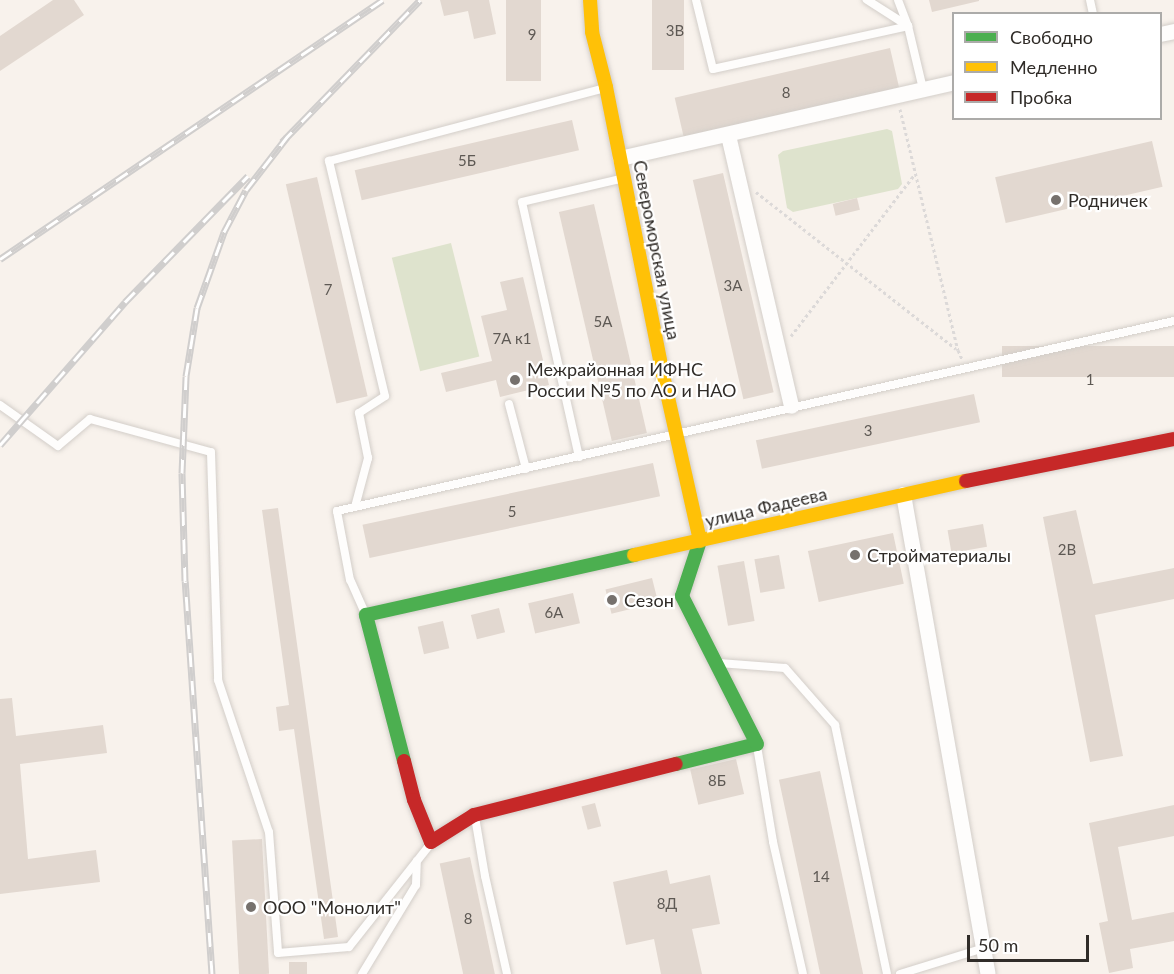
<!DOCTYPE html>
<html>
<head>
<meta charset="utf-8">
<style>
	body { margin:0 }
	#map { position:relative; width:1174px; height:974px; overflow:hidden; background:#f8f2ec; font-family:Lato,sans-serif }
	div>[style] { position:absolute }
	.green>* { inset:0; background:#dee3cd; transform-origin:0 0 }
	.building>* { inset:0; background:#e2d8d0; transform-origin:0 0 }
	.path>* { height:3px; margin-top:-1.5px; transform-origin:0; background:repeating-linear-gradient(90deg,#dcd9d8 0 3px,transparent 0 6px) }
	.roads { filter:drop-shadow(0 0 2px #d3cec9) drop-shadow(0 0 2px #d3cec9) }
	.lane>* { height:8px; margin:-4px; padding:0 4px; transform-origin:4px; border-radius:4px; background:#fefdfc }
	.street>* { height:15px; margin:-7.5px; padding:0 7.5px; transform-origin:7.5px; border-radius:7.5px; background:#fefdfc }
	.fast>* { height:14px; margin:-7px; padding:0 7px; transform-origin:7px; border-radius:7px; background:#4caf50 }
	.slow>* { height:14px; margin:-7px; padding:0 7px; transform-origin:7px; border-radius:7px; background:#ffc107 }
	.jam>* { height:14px; margin:-7px; padding:0 7px; transform-origin:7px; border-radius:7px; background:#c62828 }
	.rail>* { height:7px; margin-top:-3.5px; transform-origin:0; background:repeating-linear-gradient(90deg,#fff 0 14px,#d0cecd 0 28px); box-sizing:border-box; border-block:2px solid #d0cecd }
	.dots>* { width:16px; height:16px; translate:-50% -50%; box-sizing:border-box; border:3px solid #fff; border-radius:50% }
	span { translate:-50% -50%; white-space:nowrap; text-align:center; line-height:1.15; -webkit-text-stroke:4.5px #fff; paint-order:stroke }
	.number-label { font-size:15px; color:#5e5954 }
	.number-label span { -webkit-text-stroke-width:0 }
	.poi-label { font-size:18px; color:#302c28 }
	.left { translate:0 -50%; text-align:left }
	.street-label { font-size:18px; color:#302c28 }
	.legend { position:absolute; left:952px; top:12px; width:210px; height:108px; box-sizing:border-box; background:#fff; border:2px solid #acaba9; margin:0; padding:8px 10px; list-style:none; font-size:18px; color:#302c28 }
	.legend li { display:flex; align-items:center; gap:12px; height:30px }
	.legend b { width:30px; border:2px solid #acaba9 }
	.scale { position:absolute; left:967px; top:935px; width:122px; height:27px; box-sizing:border-box; border:3px solid #302c28; border-top:0; padding-left:8px; font-size:18px; line-height:21px; white-space:nowrap; color:#302c28; -webkit-text-stroke:4px #fff; paint-order:stroke }
</style>
</head>
<body>
<div id="map">
	<div class="green">
		<div style="clip-path:polygon(887px 129px,892px 131px,902px 184px,898px 189px,793px 212px,787px 208px,778px 155px,783px 151px)"></div>
		<div style="left:451px;top:243px;width:117px;height:61px;rotate:76deg"></div>
	</div>
	<div class="building">
		<div style="clip-path:polygon(53px 0,74px 0,84px 15px,0 71px,0 36px)"></div>
		<div style="clip-path:polygon(440px 0,489px 0,496px 34px,474px 39px,468px 11px,444px 16px)"></div>
		<div style="left:506px;top:0;width:35px;height:81px"></div>
		<div style="left:652px;top:0;width:32px;height:70px"></div>
		<div style="clip-path:polygon(929px 0,979px 0,979px 1px,932px 12px)"></div>
		<div style="left:890px;top:48px;width:41px;height:221px;rotate:77deg"></div>
		<div style="left:572px;top:120px;width:31px;height:223px;rotate:77deg"></div>
		<div style="left:1152px;top:141px;width:47px;height:161px;rotate:77deg"></div>
		<div style="left:723px;top:173px;width:225px;height:31px;rotate:77deg"></div>
		<div style="left:317px;top:177px;width:225px;height:32px;rotate:77deg"></div>
		<div style="left:857px;top:198px;width:12px;height:25px;rotate:76deg"></div>
		<div style="left:594px;top:204px;width:235px;height:36px;rotate:77deg"></div>
		<div style="clip-path:polygon(523px 277px,549px 385px,500px 397px,496px 380px,446px 392px,441px 373px,492px 361px,481px 316px,507px 310px,500px 282px)"></div>
		<div style="left:1174px;top:346px;width:31px;height:172px;rotate:90deg"></div>
		<div style="left:974px;top:394px;width:29px;height:223px;rotate:78deg"></div>
		<div style="left:653px;top:463px;width:34px;height:297px;rotate:78deg"></div>
		<div style="clip-path:polygon(278px 508px,338px 937px,324px 939px,294px 729px,279px 731px,276px 707px,289px 705px,262px 510px)"></div>
		<div style="clip-path:polygon(1076px 510px,1093px 584px,1174px 568px,1174px 599px,1095px 615px,1123px 756px,1090px 762px,1043px 517px)"></div>
		<div style="left:983px;top:524px;width:23px;height:36px;rotate:80deg"></div>
		<div style="left:893px;top:533px;width:52px;height:87px;rotate:78deg"></div>
		<div style="left:779px;top:555px;width:34px;height:25px;rotate:80deg"></div>
		<div style="left:744px;top:561px;width:61px;height:27px;rotate:80deg"></div>
		<div style="left:652px;top:578px;width:25px;height:48px;rotate:76deg"></div>
		<div style="left:573px;top:593px;width:31px;height:46px;rotate:77deg"></div>
		<div style="left:499px;top:608px;width:25px;height:29px;rotate:76deg"></div>
		<div style="left:443px;top:621px;width:28px;height:26px;rotate:77deg"></div>
		<div style="clip-path:polygon(12px 698px,16px 736px,103px 725px,107px 753px,20px 764px,28px 859px,96px 850px,100px 882px,0 894px,0 699px)"></div>
		<div style="left:736px;top:759px;width:36px;height:47px;rotate:77deg"></div>
		<div style="left:820px;top:771px;width:208px;height:42px;rotate:78deg"></div>
		<div style="left:595px;top:803px;width:24px;height:14px;rotate:75deg"></div>
		<div style="clip-path:polygon(1174px 805px,1174px 836px,1118px 847px,1132px 920px,1174px 912px,1174px 941px,1130px 949px,1133px 968px,1109px 973px,1099px 923px,1108px 921px,1089px 823px)"></div>
		<div style="left:262px;top:839px;width:135px;height:30px;rotate:87deg"></div>
		<div style="left:470px;top:857px;width:120px;height:31px;rotate:78deg"></div>
		<div style="clip-path:polygon(667px 870px,670px 884px,710px 875px,720px 924px,692px 929px,702px 974px,661px 974px,654px 939px,626px 945px,613px 882px)"></div>
		<div style="left:307px;top:962px;width:12px;height:18px;rotate:90deg"></div>
	</div>
	<div class="path">
		<div style="left:900px;top:109px;width:248px;rotate:76.5deg"></div>
		<div style="left:958px;top:350px;width:10px;rotate:66deg"></div>
		<div style="left:756px;top:192px;width:254px;rotate:38.1deg"></div>
		<div style="left:791px;top:336px;width:203px;rotate:-52.6deg"></div>
	</div>
	<div class="roads">
		<div class="lane">
			<div style="left:696px;top:0;width:71px;rotate:76.2deg"></div>
			<div style="left:713px;top:69px;width:200px;rotate:-12.4deg"></div>
			<div style="left:908px;top:26px;width:49px;rotate:-147.6deg"></div>
			<div style="left:898px;top:0;width:28px;rotate:69deg"></div>
			<div style="left:908px;top:26px;width:65px;rotate:76.6deg"></div>
			<div style="left:1090px;top:0;width:14px;rotate:78deg"></div>
			<div style="left:509px;top:404px;width:67px;rotate:75.3deg"></div>
			<div style="left:0;top:405px;width:71px;rotate:35.3deg"></div>
			<div style="left:58px;top:446px;width:42px;rotate:-40.2deg"></div>
			<div style="left:90px;top:419px;width:125px;rotate:15.3deg"></div>
			<div style="left:211px;top:452px;width:228px;rotate:88.2deg"></div>
			<div style="left:218px;top:680px;width:160px;rotate:71.5deg"></div>
			<div style="left:269px;top:832px;width:121px;rotate:85.7deg"></div>
			<div style="left:278px;top:953px;width:71px;rotate:-4.8deg"></div>
			<div style="left:349px;top:947px;width:132px;rotate:-51.7deg"></div>
			<div style="left:579px;top:457px;width:261px;rotate:-102.6deg"></div>
			<div style="left:522px;top:202px;width:105px;rotate:-13.2deg"></div>
			<div style="left:355px;top:507px;width:51px;rotate:-75.1deg"></div>
			<div style="left:368px;top:458px;width:46px;rotate:-101.3deg"></div>
			<div style="left:359px;top:413px;width:31px;rotate:-33deg"></div>
			<div style="left:385px;top:396px;width:242px;rotate:-103.4deg"></div>
			<div style="left:329px;top:161px;width:285px;rotate:-14.8deg"></div>
			<div style="left:365px;top:613px;width:36px;rotate:-114deg"></div>
			<div style="left:350px;top:580px;width:70px;rotate:-100.7deg"></div>
			<div style="left:337px;top:511px;width:858px;rotate:-12.79deg"></div>
			<div style="left:719px;top:663px;width:66px;rotate:4.3deg"></div>
			<div style="left:785px;top:668px;width:76px;rotate:48.7deg"></div>
			<div style="left:835px;top:725px;width:254px;rotate:78.2deg"></div>
			<div style="left:757px;top:746px;width:97px;rotate:80.5deg"></div>
			<div style="left:773px;top:842px;width:135px;rotate:77.2deg"></div>
			<div style="left:475px;top:817px;width:60px;rotate:80.4deg"></div>
			<div style="left:485px;top:876px;width:100px;rotate:77.3deg"></div>
			<div style="left:362px;top:974px;width:104px;rotate:-58.8deg"></div>
			<div style="left:416px;top:885px;width:24px;rotate:-88deg"></div>
			<div style="left:900px;top:974px;width:88px;rotate:-17.2deg"></div>
		</div>
		<div class="street">
			<div style="left:1160px;top:34px;width:14px;rotate:-12deg"></div>
			<div style="left:728px;top:135px;width:278px;rotate:76.9deg"></div>
			<div style="left:620px;top:158px;width:343px;rotate:-12.8deg"></div>
			<div style="left:903px;top:494px;width:487px;rotate:80deg"></div>
		</div>
		<div class="fast">
			<div style="left:404px;top:761px;width:151px;rotate:-104.6deg"></div>
			<div style="left:366px;top:615px;width:275px;rotate:-12.6deg"></div>
			<div style="left:676px;top:764px;width:83px;rotate:-13.9deg"></div>
			<div style="left:757px;top:744px;width:166px;rotate:-116.9deg"></div>
			<div style="left:682px;top:596px;width:58px;rotate:-71.9deg"></div>
		</div>
		<div class="slow">
			<div style="left:590px;top:0;width:32px;rotate:86deg"></div>
			<div style="left:592px;top:32px;width:57px;rotate:75.7deg"></div>
			<div style="left:606px;top:87px;width:294px;rotate:78.8deg"></div>
			<div style="left:663px;top:375px;width:170px;rotate:77.4deg"></div>
			<div style="left:634px;top:555px;width:340px;rotate:-12.6deg"></div>
		</div>
		<div class="jam">
			<div style="left:966px;top:481px;width:212px;rotate:-11.4deg"></div>
			<div style="left:404px;top:761px;width:40px;rotate:75.6deg"></div>
			<div style="left:414px;top:800px;width:45px;rotate:68deg"></div>
			<div style="left:431px;top:842px;width:51px;rotate:-32.1deg"></div>
			<div style="left:474px;top:815px;width:208px;rotate:-14.2deg"></div>
		</div>
	</div>
	<div class="rail">
		<div style="left:282px;top:142px;width:198px;rotate:-45.8deg"></div>
		<div style="left:0;top:259px;width:462px;rotate:-34.1deg"></div>
		<div style="left:0;top:445px;width:190px;rotate:-48.8deg"></div>
		<div style="left:125px;top:302px;width:176px;rotate:-45.7deg"></div>
		<div style="left:212px;top:974px;width:394px;rotate:-93.9deg"></div>
		<div style="left:185px;top:581px;width:108px;rotate:-91.6deg"></div>
		<div style="left:182px;top:473px;width:97px;rotate:-87.6deg"></div>
		<div style="left:186px;top:376px;width:69px;rotate:-80.8deg"></div>
		<div style="left:197px;top:308px;width:81px;rotate:-70.4deg"></div>
		<div style="left:224px;top:232px;width:47px;rotate:-62.4deg"></div>
		<div style="left:246px;top:190px;width:67px;rotate:-52.3deg"></div>
	</div>
	<div class="dots">
		<div style="left:1056px;top:200px;background:#76716d"></div>
		<div style="left:515px;top:380px;background:#76716d"></div>
		<div style="left:855px;top:555px;background:#76716d"></div>
		<div style="left:612px;top:600px;background:#76716d"></div>
		<div style="left:251px;top:907px;background:#76716d"></div>
	</div>
	<div class="number-label">
		<span style="left:675px;top:31px">3В</span>
		<span style="left:532px;top:35px">9</span>
		<span style="left:786px;top:93px">8</span>
		<span style="left:467px;top:161px">5Б</span>
		<span style="left:733px;top:286px">3А</span>
		<span style="left:328px;top:290px">7</span>
		<span style="left:603px;top:322px">5А</span>
		<span style="left:512px;top:339px">7А к1</span>
		<span style="left:1090px;top:380px">1</span>
		<span style="left:868px;top:431px">3</span>
		<span style="left:512px;top:512px">5</span>
		<span style="left:1067px;top:550px">2В</span>
		<span style="left:554px;top:613px">6А</span>
		<span style="left:717px;top:781px">8Б</span>
		<span style="left:821px;top:877px">14</span>
		<span style="left:667px;top:904px">8Д</span>
		<span style="left:468px;top:919px">8</span>
	</div>
	<div class="poi-label">
		<span class="left" style="left:1068px;top:200px">Родничек</span>
		<span class="left" style="left:527px;top:380px">Межрайонная ИФНС<br>России №5 по АО и НАО</span>
		<span class="left" style="left:867px;top:555px">Стройматериалы</span>
		<span class="left" style="left:624px;top:600px">Сезон</span>
		<span class="left" style="left:263px;top:907px">ООО "Монолит"</span>
	</div>
	<div class="street-label">
		<span style="left:657px;top:250px;rotate:79deg">Североморская улица</span>
		<span style="left:766px;top:507px;rotate:-13deg">улица Фадеева</span>
	</div>
	<ul class="legend">
	<li><b style="height:8px;background:#4caf50"></b>Свободно</li>
	<li><b style="height:8px;background:#ffc107"></b>Медленно</li>
	<li><b style="height:8px;background:#c62828"></b>Пробка</li>
	</ul>
	<div class="scale">50 m</div>
</div>
</body>
</html>
